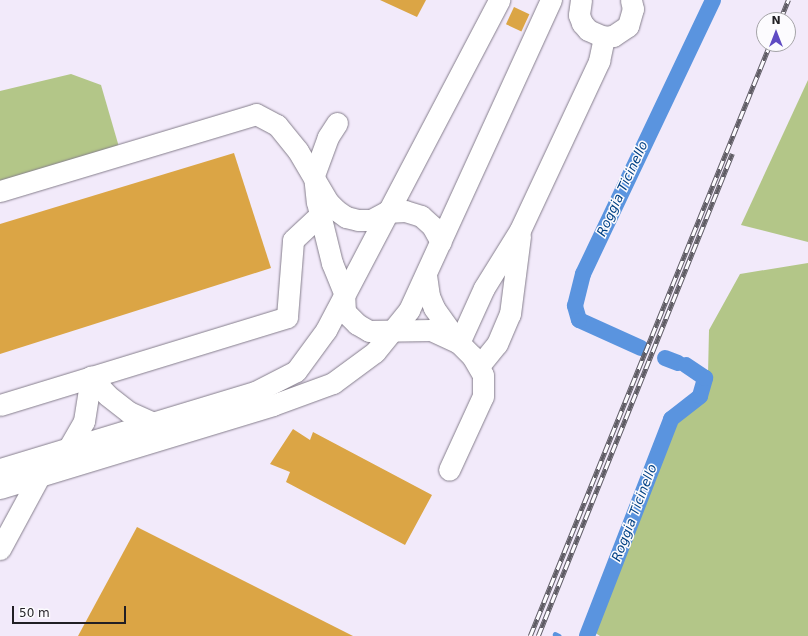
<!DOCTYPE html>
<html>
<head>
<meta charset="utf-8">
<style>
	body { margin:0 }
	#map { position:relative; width:808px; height:636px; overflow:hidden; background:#f2eafa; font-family:"DejaVu Sans",sans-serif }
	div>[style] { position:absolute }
	.green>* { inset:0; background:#b3c688 }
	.stream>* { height:4.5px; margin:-2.25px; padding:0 2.25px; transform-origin:2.25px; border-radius:2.25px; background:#5a94df }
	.canal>* { height:16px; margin:-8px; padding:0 8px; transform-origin:8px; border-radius:8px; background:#5a94df }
	.building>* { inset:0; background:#dba545; transform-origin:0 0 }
	.roads { filter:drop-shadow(0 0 1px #857e8c) drop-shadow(0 0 1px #857e8c) }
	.minor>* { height:21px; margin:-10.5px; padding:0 10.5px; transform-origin:10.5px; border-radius:10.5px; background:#fff }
	.rail>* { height:4.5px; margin-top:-2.25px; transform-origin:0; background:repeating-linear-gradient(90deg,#fcfbfe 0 9px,#5f5c64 0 18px); box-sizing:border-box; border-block:1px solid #5f5c64 }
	span { translate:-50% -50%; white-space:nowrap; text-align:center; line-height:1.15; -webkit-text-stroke:3px #fcfbfe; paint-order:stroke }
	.water-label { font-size:13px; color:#004184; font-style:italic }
	.north { position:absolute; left:756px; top:12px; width:40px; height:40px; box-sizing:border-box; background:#fcfbfe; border:1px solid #a4a3a7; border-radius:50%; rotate:0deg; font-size:11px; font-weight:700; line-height:16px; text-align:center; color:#211f24 }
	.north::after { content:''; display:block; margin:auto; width:14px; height:18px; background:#5f4bc3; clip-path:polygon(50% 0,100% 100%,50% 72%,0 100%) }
	.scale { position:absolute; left:12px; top:606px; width:114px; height:18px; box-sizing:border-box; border:2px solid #211f24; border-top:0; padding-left:5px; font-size:12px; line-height:14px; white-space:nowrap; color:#211f24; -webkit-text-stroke:3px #fcfbfe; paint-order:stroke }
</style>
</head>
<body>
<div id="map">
	<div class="green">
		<div style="clip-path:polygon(71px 74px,101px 85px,119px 147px,0 182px,0 91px)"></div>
		<div style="clip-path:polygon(808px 80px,808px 242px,741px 225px)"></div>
		<div style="clip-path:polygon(808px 263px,808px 636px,600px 636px,591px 630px,671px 430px,705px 397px,708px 374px,709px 330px,740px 274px)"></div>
	</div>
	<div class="stream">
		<div style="left:555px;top:634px;width:4px;rotate:27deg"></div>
	</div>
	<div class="canal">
		<div style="left:641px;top:348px;width:68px;rotate:-155.7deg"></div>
		<div style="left:579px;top:320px;width:15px;rotate:-106deg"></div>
		<div style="left:575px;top:306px;width:33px;rotate:-76deg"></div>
		<div style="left:583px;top:274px;width:303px;rotate:-64.6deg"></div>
		<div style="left:665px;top:358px;width:14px;rotate:21deg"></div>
		<div style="left:587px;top:636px;width:233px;rotate:-68.8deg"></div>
		<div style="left:671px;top:419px;width:37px;rotate:-38deg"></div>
		<div style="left:700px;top:396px;width:19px;rotate:-74deg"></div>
		<div style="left:705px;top:378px;width:23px;rotate:-146deg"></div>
	</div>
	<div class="building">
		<div style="clip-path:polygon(380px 0,426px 0,417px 17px)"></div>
		<div style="left:514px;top:7px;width:17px;height:19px;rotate:25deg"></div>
		<div style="clip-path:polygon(234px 153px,271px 268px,0 354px,0 224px)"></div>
		<div style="clip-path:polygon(293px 429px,310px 440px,313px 432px,432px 495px,405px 545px,286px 482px,290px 472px,270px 464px)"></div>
		<div style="clip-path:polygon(137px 527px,353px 636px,78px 636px)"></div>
	</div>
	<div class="roads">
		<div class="minor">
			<div style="left:581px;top:0;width:15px;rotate:98deg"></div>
			<div style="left:579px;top:15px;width:9px;rotate:69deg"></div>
			<div style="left:582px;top:23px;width:9px;rotate:49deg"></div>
			<div style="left:588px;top:30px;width:17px;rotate:24deg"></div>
			<div style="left:604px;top:37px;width:9px;rotate:-6deg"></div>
			<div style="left:613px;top:36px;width:18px;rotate:-34deg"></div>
			<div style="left:628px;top:26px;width:18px;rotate:-74deg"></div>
			<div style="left:633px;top:9px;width:9px;rotate:-103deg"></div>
			<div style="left:337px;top:123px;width:17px;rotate:123deg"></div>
			<div style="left:328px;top:137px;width:40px;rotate:110.2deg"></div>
			<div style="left:314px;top:175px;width:27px;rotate:84deg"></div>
			<div style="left:317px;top:202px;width:63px;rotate:76.2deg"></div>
			<div style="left:332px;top:263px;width:32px;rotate:68deg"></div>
			<div style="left:344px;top:293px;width:19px;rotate:87deg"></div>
			<div style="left:345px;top:312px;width:17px;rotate:45deg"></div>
			<div style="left:357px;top:324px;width:14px;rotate:30deg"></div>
			<div style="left:369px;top:331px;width:62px;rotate:-0.9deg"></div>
			<div style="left:431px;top:330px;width:31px;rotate:25deg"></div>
			<div style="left:0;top:191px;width:267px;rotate:-16.7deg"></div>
			<div style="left:256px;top:114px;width:24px;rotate:28deg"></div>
			<div style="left:277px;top:125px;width:33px;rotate:51deg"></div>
			<div style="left:298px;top:151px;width:59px;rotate:59.5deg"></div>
			<div style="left:328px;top:202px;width:11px;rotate:45deg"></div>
			<div style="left:336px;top:210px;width:12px;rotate:35deg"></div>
			<div style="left:346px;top:217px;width:12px;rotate:14deg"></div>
			<div style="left:358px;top:220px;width:13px"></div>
			<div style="left:371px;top:220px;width:17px;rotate:-28deg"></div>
			<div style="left:386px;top:212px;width:19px;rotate:-3deg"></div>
			<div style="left:405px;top:211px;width:17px;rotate:17deg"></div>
			<div style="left:421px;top:216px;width:15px;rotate:42deg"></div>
			<div style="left:432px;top:226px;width:18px;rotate:61deg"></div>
			<div style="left:426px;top:275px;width:21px;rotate:82deg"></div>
			<div style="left:429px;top:296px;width:13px;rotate:67deg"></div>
			<div style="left:434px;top:308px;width:43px;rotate:54.5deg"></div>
			<div style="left:459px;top:343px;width:18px;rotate:45deg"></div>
			<div style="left:472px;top:356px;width:22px;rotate:60deg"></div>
			<div style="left:483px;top:375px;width:21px;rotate:90deg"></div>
			<div style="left:483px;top:396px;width:81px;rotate:114.7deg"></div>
			<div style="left:459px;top:343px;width:60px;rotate:-65.6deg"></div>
			<div style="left:484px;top:288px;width:68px;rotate:-58.2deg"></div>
			<div style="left:520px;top:230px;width:187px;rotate:-64.9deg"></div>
			<div style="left:599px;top:61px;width:25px;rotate:-78deg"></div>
			<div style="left:479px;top:366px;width:28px;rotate:-51deg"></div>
			<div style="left:497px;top:344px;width:33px;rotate:-67deg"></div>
			<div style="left:510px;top:314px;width:79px;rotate:-82.7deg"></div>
			<div style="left:0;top:405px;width:300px;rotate:-17deg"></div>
			<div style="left:287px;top:317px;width:77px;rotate:-85.5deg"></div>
			<div style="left:293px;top:240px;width:37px;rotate:-43deg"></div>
			<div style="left:68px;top:449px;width:32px;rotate:-60deg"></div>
			<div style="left:84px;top:421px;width:45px;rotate:-81deg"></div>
			<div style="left:91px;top:377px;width:24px;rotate:48deg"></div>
			<div style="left:107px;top:395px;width:28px;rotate:38deg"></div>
			<div style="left:129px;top:412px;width:27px;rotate:24deg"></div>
			<div style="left:0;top:469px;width:266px;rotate:-16.8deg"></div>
			<div style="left:255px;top:392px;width:46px;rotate:-27.1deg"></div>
			<div style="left:296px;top:371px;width:51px;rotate:-53.8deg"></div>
			<div style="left:326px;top:330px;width:373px;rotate:-62.3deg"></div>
			<div style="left:0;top:488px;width:285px;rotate:-16.9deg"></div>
			<div style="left:273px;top:405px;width:64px;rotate:-20.1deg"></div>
			<div style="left:333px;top:383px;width:52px;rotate:-36.4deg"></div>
			<div style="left:375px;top:352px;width:54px;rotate:-51deg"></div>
			<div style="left:409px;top:310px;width:341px;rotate:-65.4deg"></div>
			<div style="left:0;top:549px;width:84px;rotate:-61.6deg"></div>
		</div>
	</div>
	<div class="rail">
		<div style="left:780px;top:20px;width:22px;rotate:-68deg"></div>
		<div style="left:530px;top:636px;width:639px;rotate:-67.93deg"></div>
		<div style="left:538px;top:636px;width:520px;rotate:-68.08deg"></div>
	</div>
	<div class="water-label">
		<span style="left:623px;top:189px;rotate:-65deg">Roggia Ticinello</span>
		<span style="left:635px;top:513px;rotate:-69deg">Roggia Ticinello</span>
	</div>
	<div class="north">N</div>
	<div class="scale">50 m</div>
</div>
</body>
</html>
